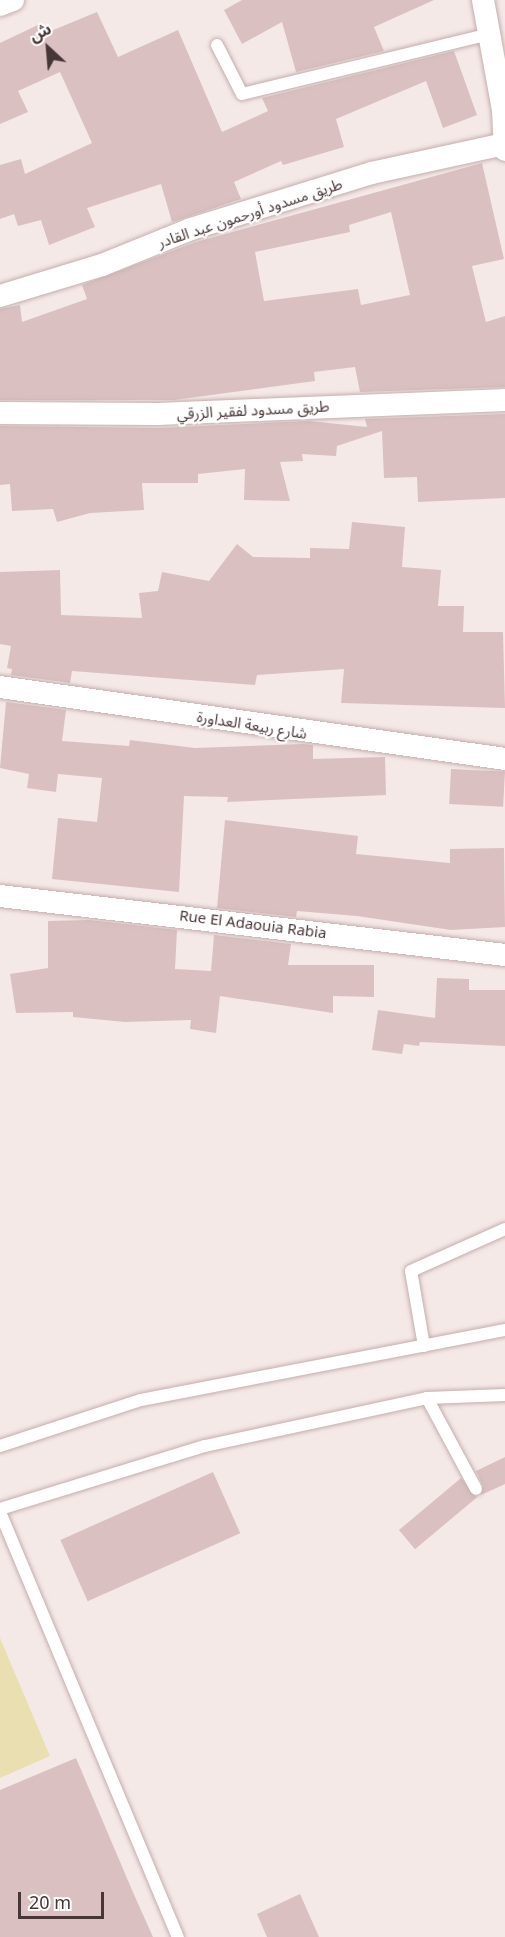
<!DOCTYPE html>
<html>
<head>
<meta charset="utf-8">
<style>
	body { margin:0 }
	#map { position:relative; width:505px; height:1937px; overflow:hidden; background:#f5e9e8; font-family:"Noto Sans","Noto Sans Arabic",sans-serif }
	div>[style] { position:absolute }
	.green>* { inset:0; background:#eadfb0 }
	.building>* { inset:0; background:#dac0c1; transform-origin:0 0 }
	.roads { filter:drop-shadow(0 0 2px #c4aead) drop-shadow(0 0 2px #c4aead) }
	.service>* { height:12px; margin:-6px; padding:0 6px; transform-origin:6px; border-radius:6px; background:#fff }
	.minor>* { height:22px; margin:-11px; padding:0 11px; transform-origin:11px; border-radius:11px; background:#fff }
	span { translate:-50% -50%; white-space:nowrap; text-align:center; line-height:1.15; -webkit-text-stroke:4.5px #fff; paint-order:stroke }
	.street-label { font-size:15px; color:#483637 }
	.north { position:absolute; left:18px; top:18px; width:60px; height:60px; -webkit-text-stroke:4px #fff; paint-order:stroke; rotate:334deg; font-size:16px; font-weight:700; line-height:24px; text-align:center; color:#483637 }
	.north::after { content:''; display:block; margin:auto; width:21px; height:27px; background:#483637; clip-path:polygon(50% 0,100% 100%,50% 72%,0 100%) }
	.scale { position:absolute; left:18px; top:1892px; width:86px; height:27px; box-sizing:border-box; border:3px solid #483637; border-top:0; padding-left:8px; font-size:18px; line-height:21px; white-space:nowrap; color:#483637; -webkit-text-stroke:4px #fff; paint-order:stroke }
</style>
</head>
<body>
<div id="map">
	<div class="green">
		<div style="clip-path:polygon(0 1638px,50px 1756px,0 1778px)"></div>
	</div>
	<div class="building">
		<div style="clip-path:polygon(242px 0,434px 0,374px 27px,384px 51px,296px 72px,282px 22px,242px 44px,224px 10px)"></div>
		<div style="clip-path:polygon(97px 12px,118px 57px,178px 30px,222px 132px,268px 111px,262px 98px,454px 51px,477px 115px,443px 128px,426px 81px,336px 119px,344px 147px,283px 165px,281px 161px,234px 182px,241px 199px,172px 222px,161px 184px,87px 208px,95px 227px,49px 245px,41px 220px,18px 226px,14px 214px,0 219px,0 165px,21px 159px,25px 174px,92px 143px,60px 72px,18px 91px,28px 112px,0 124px,0 43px,42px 23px,46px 33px)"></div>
		<div style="clip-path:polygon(evenodd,482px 163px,504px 259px,472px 266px,486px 322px,505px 316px,505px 387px,360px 392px,355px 367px,314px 372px,315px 381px,174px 400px,0 400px,0 309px,20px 305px,22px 322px,87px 299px,82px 285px,196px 242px,482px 163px,391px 212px,410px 295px,361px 305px,358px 289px,264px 301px,255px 252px,350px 232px,349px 225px,391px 212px)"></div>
		<div style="clip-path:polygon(505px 414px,505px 498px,418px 502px,417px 477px,384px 478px,382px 431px,337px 446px,336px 456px,302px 454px,303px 461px,280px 462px,290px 501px,244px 500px,245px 469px,198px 474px,198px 483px,142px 483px,144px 510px,90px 513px,57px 522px,53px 509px,12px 511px,10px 484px,0 485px,0 426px,157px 428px,309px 421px,367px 427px,365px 419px)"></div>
		<div style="clip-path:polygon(352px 522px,405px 527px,402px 567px,441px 570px,438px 606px,464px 606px,463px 632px,503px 632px,505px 708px,341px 703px,344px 669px,257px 675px,255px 685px,72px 671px,70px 683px,11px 675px,12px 669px,7px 668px,11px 646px,0 644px,0 572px,60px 570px,61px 615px,142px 618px,139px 593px,158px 591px,162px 572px,209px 581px,237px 544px,253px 557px,310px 558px,310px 548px,349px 549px)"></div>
		<div style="clip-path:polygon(6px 702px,66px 710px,62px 741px,129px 746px,130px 740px,195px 748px,303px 744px,313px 745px,313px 759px,385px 757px,386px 795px,227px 802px,228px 797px,184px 796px,179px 892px,52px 879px,58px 818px,97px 822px,102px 778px,58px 774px,56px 792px,27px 788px,29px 774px,0 768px)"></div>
		<div style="left:451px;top:769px;width:54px;height:35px;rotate:3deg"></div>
		<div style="clip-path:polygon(225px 820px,358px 836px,356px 854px,450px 863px,450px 849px,504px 848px,505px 927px,451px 930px,357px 916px,297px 911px,296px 917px,217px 908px)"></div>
		<div style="clip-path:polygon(89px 920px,177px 930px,175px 969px,211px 971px,214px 935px,291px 944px,288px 965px,374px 965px,374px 997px,333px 996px,333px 1013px,220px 996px,216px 1033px,190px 1029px,191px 1020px,125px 1022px,73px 1017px,73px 1012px,16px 1013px,10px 974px,48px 968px,48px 921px)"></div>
		<div style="clip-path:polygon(437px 978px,469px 979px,469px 990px,505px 990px,505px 1046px,420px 1042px,419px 1046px,404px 1044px,402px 1054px,372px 1050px,378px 1010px,435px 1018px)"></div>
		<div style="clip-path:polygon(505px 1457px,505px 1484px,481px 1495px,483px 1486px,476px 1471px)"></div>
		<div style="left:213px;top:1472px;width:67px;height:167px;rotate:66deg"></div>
		<div style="left:461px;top:1478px;width:25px;height:81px;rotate:50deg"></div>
		<div style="clip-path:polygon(76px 1758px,132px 1890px,153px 1937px,0 1937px,0 1790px)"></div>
		<div style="clip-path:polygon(300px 1894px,319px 1937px,267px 1937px,257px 1914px)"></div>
	</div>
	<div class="roads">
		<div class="service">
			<div style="left:217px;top:45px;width:55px;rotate:63deg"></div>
			<div style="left:242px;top:94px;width:255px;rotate:-13.6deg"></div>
			<div style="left:424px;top:1346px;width:76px;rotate:-99.8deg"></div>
			<div style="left:411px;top:1271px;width:103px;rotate:-24.1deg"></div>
			<div style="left:427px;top:1398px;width:103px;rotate:61.7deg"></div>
			<div style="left:0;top:1446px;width:148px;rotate:-18.1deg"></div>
			<div style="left:141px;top:1400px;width:371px;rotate:-10.9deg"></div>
			<div style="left:0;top:1509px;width:214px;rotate:-17.1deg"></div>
			<div style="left:205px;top:1446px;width:227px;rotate:-12.2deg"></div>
			<div style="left:427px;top:1398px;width:78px;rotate:-2.2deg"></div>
			<div style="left:0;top:1512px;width:461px;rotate:67.3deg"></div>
		</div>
		<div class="minor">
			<div style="left:483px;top:0;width:112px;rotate:79.7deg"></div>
			<div style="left:503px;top:110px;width:40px;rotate:87.1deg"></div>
			<div style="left:0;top:5px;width:14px;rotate:-21deg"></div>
			<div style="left:0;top:296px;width:107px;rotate:-16.9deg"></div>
			<div style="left:102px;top:265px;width:96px;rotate:-22deg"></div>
			<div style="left:191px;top:229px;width:189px;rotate:-17.2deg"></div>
			<div style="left:372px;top:173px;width:135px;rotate:-12.4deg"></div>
			<div style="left:0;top:413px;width:157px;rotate:0.4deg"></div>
			<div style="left:157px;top:414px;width:348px;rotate:-2.3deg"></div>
			<div style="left:0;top:687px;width:510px;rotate:8.11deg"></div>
			<div style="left:0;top:896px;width:508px;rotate:6.66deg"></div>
		</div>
	</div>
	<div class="street-label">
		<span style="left:250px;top:213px;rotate:-18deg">طريق مسدود أورحمون عبد القادر</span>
		<span style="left:253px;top:410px;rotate:-3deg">طريق مسدود لفقير الزرقي</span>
		<span style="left:252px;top:725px;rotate:9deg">شارع ربيعة العداورة</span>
		<span style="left:253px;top:924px;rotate:7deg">Rue El Adaouia Rabia</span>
	</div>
	<div class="north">ش</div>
	<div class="scale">20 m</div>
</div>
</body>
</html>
